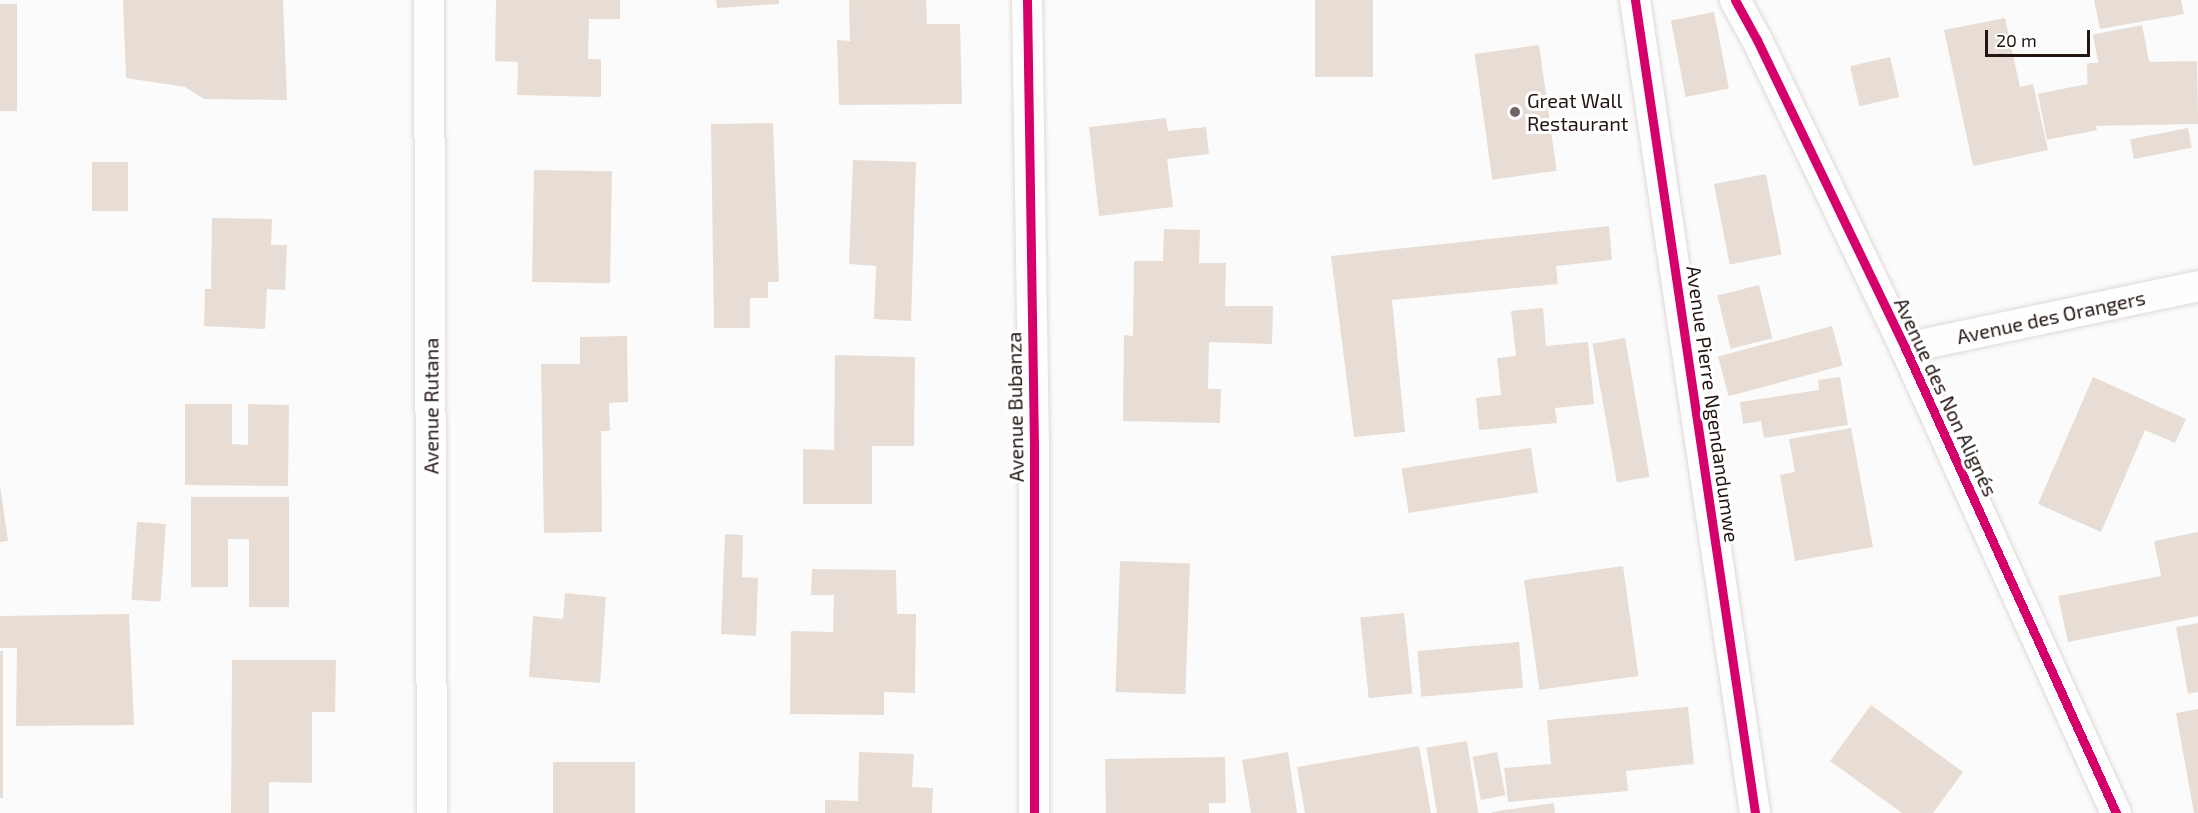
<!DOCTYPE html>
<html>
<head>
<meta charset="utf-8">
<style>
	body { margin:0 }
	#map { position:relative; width:2198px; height:813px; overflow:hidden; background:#fbfbfb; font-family:"Exo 2",sans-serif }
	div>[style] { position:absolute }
	.building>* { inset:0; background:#e8ddd4; transform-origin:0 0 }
	.roads { filter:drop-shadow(0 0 2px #e0d8d6) drop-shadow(0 0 2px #e0d8d6) }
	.street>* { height:30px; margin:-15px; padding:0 15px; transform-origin:15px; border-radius:15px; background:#fefefe }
	.cycleway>* { height:9px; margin:-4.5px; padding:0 4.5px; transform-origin:4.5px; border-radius:4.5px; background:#d6006c }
	.dots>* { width:16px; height:16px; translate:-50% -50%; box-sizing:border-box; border:3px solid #fff; border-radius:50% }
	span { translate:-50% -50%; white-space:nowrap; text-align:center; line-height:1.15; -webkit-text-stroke:6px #fff; paint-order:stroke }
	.poi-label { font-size:20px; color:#241511 }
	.left { translate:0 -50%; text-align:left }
	.street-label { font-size:20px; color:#241511 }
	.scale { position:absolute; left:1985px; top:30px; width:105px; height:27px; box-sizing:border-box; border:3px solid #241511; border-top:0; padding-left:8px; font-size:18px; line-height:21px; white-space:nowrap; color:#241511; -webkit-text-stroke:4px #fff; paint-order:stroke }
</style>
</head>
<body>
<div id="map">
	<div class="building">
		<div style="clip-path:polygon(123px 0,283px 0,287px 100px,204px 99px,185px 87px,126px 78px)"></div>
		<div style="clip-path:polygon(496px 0,620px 0,620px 19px,589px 19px,588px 59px,601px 59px,601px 97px,517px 95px,518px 62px,495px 61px)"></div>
		<div style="clip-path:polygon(716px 0,779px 0,779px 4px,717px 8px)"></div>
		<div style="clip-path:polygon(849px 0,926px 0,927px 24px,960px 24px,962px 104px,839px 105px,837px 40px,850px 41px)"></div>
		<div style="left:1315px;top:0;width:58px;height:77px"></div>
		<div style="clip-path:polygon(2094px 0,2181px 0,2184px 14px,2100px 29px)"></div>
		<div style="left:0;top:4px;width:17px;height:107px"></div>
		<div style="left:1714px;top:12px;width:78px;height:44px;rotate:79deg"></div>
		<div style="clip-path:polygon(2005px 18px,2020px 87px,2033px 84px,2048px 150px,1973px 166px,1944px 30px)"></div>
		<div style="left:2142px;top:25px;width:41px;height:50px;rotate:79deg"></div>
		<div style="left:1539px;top:45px;width:127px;height:65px;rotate:82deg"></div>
		<div style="left:1890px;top:57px;width:41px;height:41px;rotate:77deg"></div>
		<div style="left:2197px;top:61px;width:63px;height:110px;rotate:89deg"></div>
		<div style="left:2088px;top:84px;width:47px;height:51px;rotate:79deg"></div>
		<div style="clip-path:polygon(1166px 118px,1168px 131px,1206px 127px,1209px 154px,1167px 159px,1173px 207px,1099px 216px,1089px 127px)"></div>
		<div style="clip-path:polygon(773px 123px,779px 282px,768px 282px,768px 298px,750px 298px,750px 328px,714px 328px,711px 124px)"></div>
		<div style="left:2188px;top:128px;width:20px;height:59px;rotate:79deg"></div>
		<div style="clip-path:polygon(853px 160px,916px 162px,911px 321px,874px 319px,876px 266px,849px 264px)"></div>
		<div style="left:92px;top:162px;width:36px;height:49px"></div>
		<div style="left:534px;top:170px;width:78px;height:112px;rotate:1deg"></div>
		<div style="left:1766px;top:174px;width:82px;height:53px;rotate:79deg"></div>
		<div style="clip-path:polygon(212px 218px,272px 219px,271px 245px,287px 245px,285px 290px,267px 289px,265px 329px,204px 326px,205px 289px,211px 289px)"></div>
		<div style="clip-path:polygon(1609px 226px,1612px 260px,1556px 266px,1558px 284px,1392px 300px,1405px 432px,1354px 437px,1331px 256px)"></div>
		<div style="clip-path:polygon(1164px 229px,1200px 230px,1199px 263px,1226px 263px,1225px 306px,1273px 306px,1272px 344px,1209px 342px,1208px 389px,1221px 389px,1220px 423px,1123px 421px,1124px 335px,1133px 336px,1134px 261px,1163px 261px)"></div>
		<div style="left:1759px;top:285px;width:55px;height:43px;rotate:76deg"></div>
		<div style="clip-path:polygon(1543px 308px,1546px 346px,1588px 342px,1594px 404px,1555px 408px,1557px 423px,1479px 430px,1476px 398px,1501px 395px,1497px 358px,1516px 356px,1511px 311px)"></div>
		<div style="left:1832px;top:326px;width:41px;height:118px;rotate:75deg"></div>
		<div style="clip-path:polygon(627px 336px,628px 402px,609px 403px,610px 431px,601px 431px,602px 532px,544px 533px,541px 364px,580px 364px,580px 337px)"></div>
		<div style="left:1625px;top:338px;width:141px;height:33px;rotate:80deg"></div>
		<div style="clip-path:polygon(835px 355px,915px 357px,914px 446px,872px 446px,872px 504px,803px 504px,803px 449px,834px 450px)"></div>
		<div style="clip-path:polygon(1840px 377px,1848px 425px,1764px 438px,1761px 421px,1743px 424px,1740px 402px,1819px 390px,1818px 380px)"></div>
		<div style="clip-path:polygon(2093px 377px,2186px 419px,2175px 443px,2145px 430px,2101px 532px,2038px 504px)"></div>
		<div style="clip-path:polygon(185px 404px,232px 404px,232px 444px,248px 445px,248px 404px,289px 405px,288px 486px,185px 485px)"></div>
		<div style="clip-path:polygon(1851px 428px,1873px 547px,1795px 561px,1780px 475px,1795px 472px,1789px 439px)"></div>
		<div style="left:1531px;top:448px;width:45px;height:131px;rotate:81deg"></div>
		<div style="clip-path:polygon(0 485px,8px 541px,0 542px)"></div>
		<div style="clip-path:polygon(191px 497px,289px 497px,289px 607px,249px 607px,249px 539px,228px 539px,228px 587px,191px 587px)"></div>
		<div style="left:137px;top:522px;width:29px;height:78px;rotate:4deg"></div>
		<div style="clip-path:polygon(2198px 532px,2198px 616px,2068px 642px,2058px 596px,2161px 576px,2154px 541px)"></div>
		<div style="clip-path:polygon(725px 534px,743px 535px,742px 577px,758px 578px,756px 636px,721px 634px)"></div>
		<div style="left:1120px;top:561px;width:70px;height:131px;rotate:2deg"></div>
		<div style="left:1623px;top:566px;width:111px;height:100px;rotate:82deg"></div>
		<div style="clip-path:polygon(812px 569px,896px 570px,897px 614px,916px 614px,915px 693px,884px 692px,884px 715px,790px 714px,791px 631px,833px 632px,834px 595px,811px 595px)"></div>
		<div style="clip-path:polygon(565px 593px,606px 597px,600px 683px,529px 677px,533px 616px,563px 619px)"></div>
		<div style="left:1404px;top:613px;width:81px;height:44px;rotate:84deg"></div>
		<div style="clip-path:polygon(129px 614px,134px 725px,16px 726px,17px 648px,0 648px,0 616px)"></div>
		<div style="clip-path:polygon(2198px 623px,2198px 692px,2188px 694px,2176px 627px)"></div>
		<div style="left:1519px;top:642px;width:46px;height:102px;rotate:85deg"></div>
		<div style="left:0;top:651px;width:3px;height:147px"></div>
		<div style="clip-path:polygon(232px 660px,336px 660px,335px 712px,312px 712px,312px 783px,269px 782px,269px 813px,231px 813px)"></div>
		<div style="clip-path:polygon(1871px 705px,1963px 772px,1933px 813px,1902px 813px,1830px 761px)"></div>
		<div style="clip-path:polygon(1688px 707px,1694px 764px,1626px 771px,1628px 791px,1508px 802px,1504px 768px,1551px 764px,1547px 720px)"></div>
		<div style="clip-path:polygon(2198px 709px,2198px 813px,2194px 813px,2176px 713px)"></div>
		<div style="left:1467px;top:741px;width:73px;height:41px;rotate:81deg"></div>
		<div style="clip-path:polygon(1419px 746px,1431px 813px,1305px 813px,1297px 767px)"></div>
		<div style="clip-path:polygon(859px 752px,914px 754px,912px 787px,933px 788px,932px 813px,825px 813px,825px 800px,858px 801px)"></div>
		<div style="clip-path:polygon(1288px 752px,1297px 813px,1251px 813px,1242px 760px)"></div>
		<div style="left:1497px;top:752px;width:44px;height:25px;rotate:79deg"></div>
		<div style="clip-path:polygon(1225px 757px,1226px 803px,1209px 803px,1209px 813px,1106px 813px,1105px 759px)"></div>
		<div style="left:553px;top:762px;width:82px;height:51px"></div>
		<div style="clip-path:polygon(1554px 803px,1555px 813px,1492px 813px,1492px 812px)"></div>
	</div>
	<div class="roads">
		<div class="street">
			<div style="left:429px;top:0;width:813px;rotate:89.79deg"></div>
			<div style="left:1027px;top:0;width:442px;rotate:89.1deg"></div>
			<div style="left:1034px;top:442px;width:371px;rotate:90deg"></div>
			<div style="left:1635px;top:0;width:822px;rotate:81.6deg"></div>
			<div style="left:1735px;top:0;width:46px;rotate:61.2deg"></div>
			<div style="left:1757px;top:40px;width:342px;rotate:64.3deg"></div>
			<div style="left:1905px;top:348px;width:511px;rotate:65.59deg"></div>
			<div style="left:1905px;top:348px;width:299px;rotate:-11.9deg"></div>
		</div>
	</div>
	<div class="cycleway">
		<div style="left:1027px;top:0;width:442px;rotate:89.1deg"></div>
		<div style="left:1034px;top:442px;width:371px;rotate:90deg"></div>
		<div style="left:1635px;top:0;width:822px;rotate:81.6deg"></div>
		<div style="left:1735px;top:0;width:46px;rotate:61.2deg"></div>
		<div style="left:1757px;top:40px;width:342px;rotate:64.3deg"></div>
		<div style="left:1905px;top:348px;width:511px;rotate:65.59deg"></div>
	</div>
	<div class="dots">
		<div style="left:1515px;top:112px;background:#6f6663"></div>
	</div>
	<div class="poi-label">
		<span class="left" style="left:1527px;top:112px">Great Wall<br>Restaurant</span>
	</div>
	<div class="street-label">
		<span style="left:2051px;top:317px;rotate:-12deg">Avenue des Orangers</span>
		<span style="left:1946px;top:397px;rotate:65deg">Avenue des Non Alignés</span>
		<span style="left:1713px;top:404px;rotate:82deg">Avenue Pierre Ngendandumwe</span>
		<span style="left:431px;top:406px;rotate:-90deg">Avenue Rutana</span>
		<span style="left:1015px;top:407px;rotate:-91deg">Avenue Bubanza</span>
	</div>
	<div class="scale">20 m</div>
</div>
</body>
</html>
